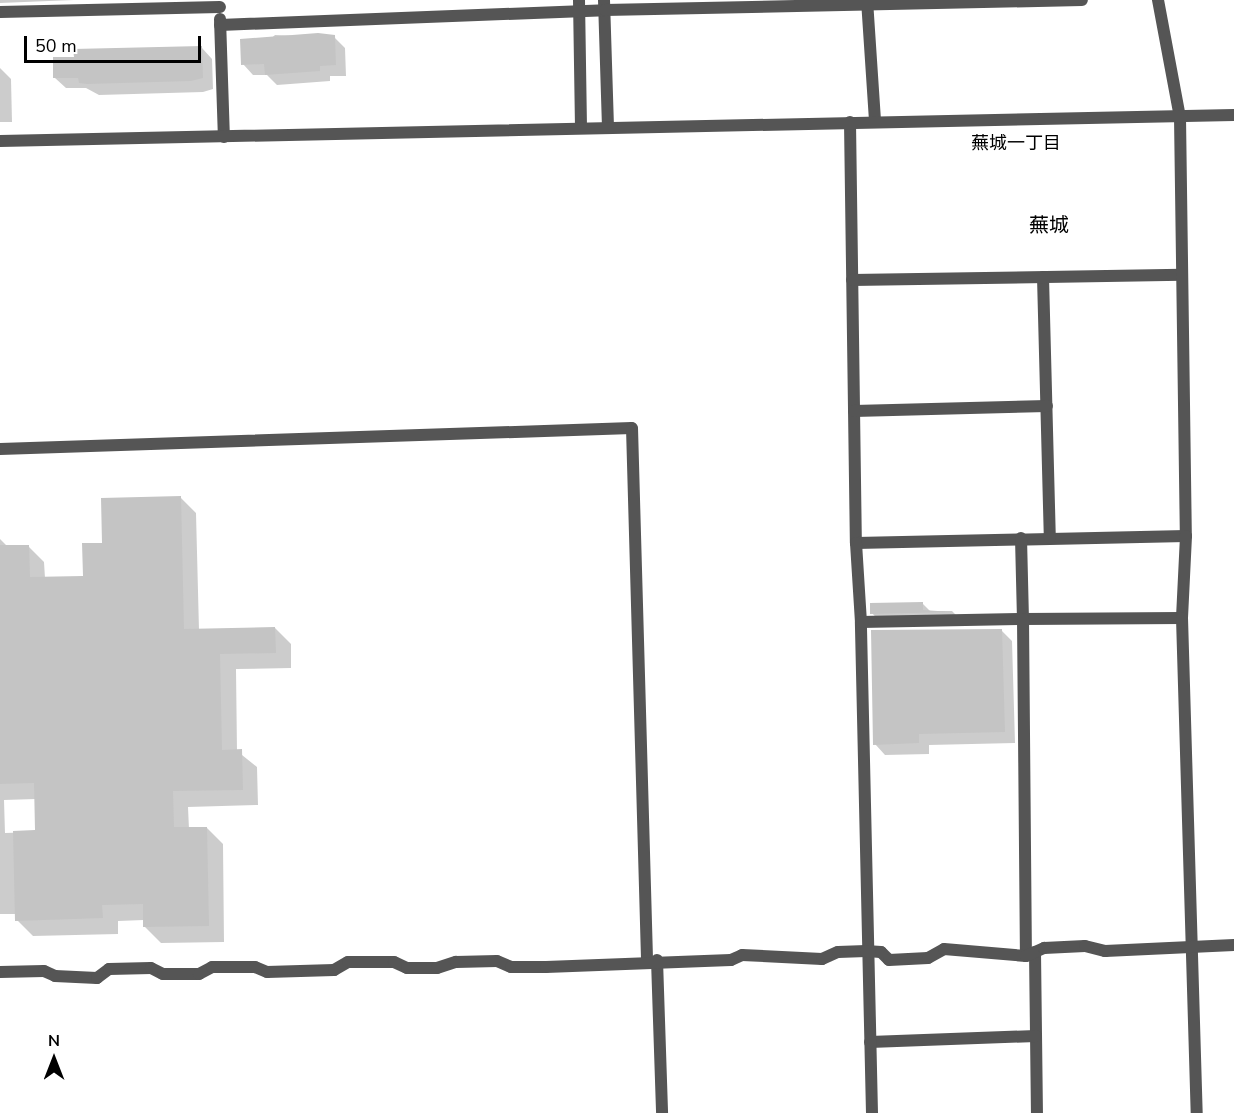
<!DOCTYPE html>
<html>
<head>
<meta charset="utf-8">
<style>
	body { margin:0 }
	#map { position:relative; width:1234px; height:1113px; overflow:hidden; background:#fff; font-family:"Nunito Sans","Noto Sans JP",sans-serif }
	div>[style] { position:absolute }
	.shadow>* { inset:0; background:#0003 }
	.building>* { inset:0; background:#c4c4c4 }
	.minor>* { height:12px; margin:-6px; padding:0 6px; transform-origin:6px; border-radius:6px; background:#555 }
	.tertiary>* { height:12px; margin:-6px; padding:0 6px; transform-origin:6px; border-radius:6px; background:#555 }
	span { translate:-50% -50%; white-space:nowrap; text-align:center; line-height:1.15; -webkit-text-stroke:4.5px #fff; paint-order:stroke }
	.neighbourhood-label { font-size:18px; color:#000 }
	.quarter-label { font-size:20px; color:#000 }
	.north { position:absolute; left:24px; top:1029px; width:60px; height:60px; -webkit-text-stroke:4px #fff; paint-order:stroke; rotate:0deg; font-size:16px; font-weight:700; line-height:24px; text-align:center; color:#000 }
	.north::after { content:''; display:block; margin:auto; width:21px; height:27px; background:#000; clip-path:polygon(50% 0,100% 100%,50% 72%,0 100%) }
	.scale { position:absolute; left:24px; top:36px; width:177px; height:27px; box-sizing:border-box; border:3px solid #000; border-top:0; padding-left:8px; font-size:18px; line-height:21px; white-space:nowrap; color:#000; -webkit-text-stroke:4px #fff; paint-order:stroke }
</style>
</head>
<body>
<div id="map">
	<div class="shadow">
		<div style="clip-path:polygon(0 0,74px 0,0 3px)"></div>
		<div style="clip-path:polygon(275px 35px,334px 37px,345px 48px,346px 76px,330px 76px,330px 81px,277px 85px,267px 75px,253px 75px,243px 64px)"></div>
		<div style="clip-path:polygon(202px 48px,212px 59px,213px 89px,203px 92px,99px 95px,86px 88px,66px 88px,55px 78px)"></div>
		<div style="clip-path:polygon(0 68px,11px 79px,12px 122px,0 122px)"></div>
		<div style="clip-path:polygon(evenodd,180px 497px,196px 513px,199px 630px,275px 628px,291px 644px,291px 668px,236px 669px,237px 751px,257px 767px,258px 805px,188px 807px,189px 829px,207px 828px,223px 844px,224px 942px,161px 943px,145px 927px,144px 920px,118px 921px,118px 934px,33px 936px,17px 920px,16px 914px,0 914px,0 539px,8px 547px,28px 546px,44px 562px,45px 578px,85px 577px,104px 544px,180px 497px,36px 799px,36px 832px,5px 833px,4px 800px,36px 799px)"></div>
		<div style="clip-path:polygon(922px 603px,930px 611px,952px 611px,961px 620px,882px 624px,872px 613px)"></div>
		<div style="clip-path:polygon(1001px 630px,1012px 641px,1015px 743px,929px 745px,929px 754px,885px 755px,875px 744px)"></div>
	</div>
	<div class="building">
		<div style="clip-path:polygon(318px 33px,335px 35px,336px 65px,320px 66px,320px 71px,265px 75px,264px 64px,241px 65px,240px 39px)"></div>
		<div style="clip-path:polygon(202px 46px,203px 78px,191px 81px,87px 84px,79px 83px,78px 78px,53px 78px,53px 57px,74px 57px,73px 49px)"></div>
		<div style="clip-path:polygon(181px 496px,184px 629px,275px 627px,276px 653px,220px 654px,222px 750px,242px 749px,243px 790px,173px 791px,174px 827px,207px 827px,209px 926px,143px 927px,143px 904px,102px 905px,103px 918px,15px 921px,13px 831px,35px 830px,34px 783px,0 784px,0 545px,29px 545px,30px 577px,83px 576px,82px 543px,102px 543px,101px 498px)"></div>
		<div style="clip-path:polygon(923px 602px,923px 610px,952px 612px,870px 614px,870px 603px)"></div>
		<div style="clip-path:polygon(1002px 629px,1005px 732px,919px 734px,919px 743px,873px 745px,871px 630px)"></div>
	</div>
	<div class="minor">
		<div style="left:579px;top:0;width:128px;rotate:89.1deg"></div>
		<div style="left:604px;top:0;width:127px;rotate:88.2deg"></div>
		<div style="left:867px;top:0;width:122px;rotate:86.2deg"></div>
		<div style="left:0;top:12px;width:220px;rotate:-1.3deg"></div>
		<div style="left:220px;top:19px;width:118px;rotate:88.1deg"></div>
		<div style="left:220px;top:25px;width:385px;rotate:-2.2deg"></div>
		<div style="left:605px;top:10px;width:477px;rotate:-1.2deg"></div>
		<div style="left:850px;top:122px;width:421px;rotate:89.2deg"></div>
		<div style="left:856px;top:543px;width:330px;rotate:-1.2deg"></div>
		<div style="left:1043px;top:277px;width:261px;rotate:88.5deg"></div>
		<div style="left:852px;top:280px;width:330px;rotate:-0.9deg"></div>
		<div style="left:854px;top:411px;width:193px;rotate:-1.5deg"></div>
		<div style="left:0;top:449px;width:632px;rotate:-1.9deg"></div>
		<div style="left:632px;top:428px;width:532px;rotate:88.38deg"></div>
		<div style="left:1021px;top:538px;width:81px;rotate:88.6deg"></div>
		<div style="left:1023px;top:619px;width:159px;rotate:-0.4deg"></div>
		<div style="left:856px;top:543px;width:79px;rotate:86.4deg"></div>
		<div style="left:1035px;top:952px;width:161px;rotate:89.3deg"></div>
		<div style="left:657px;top:960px;width:153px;rotate:88.1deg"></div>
		<div style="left:870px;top:1042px;width:166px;rotate:-2.1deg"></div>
		<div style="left:872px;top:1113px;width:491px;rotate:-91.3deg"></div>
		<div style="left:861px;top:622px;width:162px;rotate:-1.1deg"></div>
		<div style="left:1023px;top:619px;width:337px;rotate:89.5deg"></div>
	</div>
	<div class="tertiary">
		<div style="left:1158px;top:0;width:119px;rotate:79.4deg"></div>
		<div style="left:1180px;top:117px;width:419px;rotate:89.2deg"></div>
		<div style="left:1186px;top:536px;width:82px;rotate:92.8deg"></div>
		<div style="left:1182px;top:618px;width:495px;rotate:88.3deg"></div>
		<div style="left:0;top:141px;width:1234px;rotate:-1.21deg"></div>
		<div style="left:0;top:972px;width:44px;rotate:-1.3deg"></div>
		<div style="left:44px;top:971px;width:12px;rotate:24deg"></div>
		<div style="left:55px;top:976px;width:42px;rotate:2.7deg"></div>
		<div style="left:97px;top:978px;width:15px;rotate:-37deg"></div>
		<div style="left:109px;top:969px;width:42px;rotate:-1.4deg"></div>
		<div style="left:151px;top:968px;width:13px;rotate:27deg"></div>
		<div style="left:163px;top:974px;width:36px"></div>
		<div style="left:199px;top:974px;width:15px;rotate:-28deg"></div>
		<div style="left:212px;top:967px;width:43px"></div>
		<div style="left:255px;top:967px;width:13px;rotate:23deg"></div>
		<div style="left:267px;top:972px;width:67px;rotate:-1.7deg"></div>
		<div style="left:334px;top:970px;width:16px;rotate:-30deg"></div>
		<div style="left:348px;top:962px;width:46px"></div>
		<div style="left:394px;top:962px;width:14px;rotate:25deg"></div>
		<div style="left:407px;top:968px;width:30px"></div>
		<div style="left:437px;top:968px;width:20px;rotate:-18deg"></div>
		<div style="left:456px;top:962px;width:41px;rotate:-1.4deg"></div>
		<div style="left:497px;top:961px;width:15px;rotate:23deg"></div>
		<div style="left:511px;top:967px;width:35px"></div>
		<div style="left:546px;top:967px;width:185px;rotate:-2.2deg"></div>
		<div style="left:731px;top:960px;width:12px;rotate:-24deg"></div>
		<div style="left:742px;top:955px;width:80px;rotate:2.9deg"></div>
		<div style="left:822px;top:959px;width:17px;rotate:-24deg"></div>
		<div style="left:838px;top:952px;width:28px;rotate:-2deg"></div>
		<div style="left:866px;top:951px;width:15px;rotate:4deg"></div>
		<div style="left:881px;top:952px;width:11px;rotate:45deg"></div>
		<div style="left:889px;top:960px;width:39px;rotate:-3deg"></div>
		<div style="left:928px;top:958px;width:18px;rotate:-29deg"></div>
		<div style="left:944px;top:949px;width:82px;rotate:4.9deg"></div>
		<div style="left:1026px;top:956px;width:20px;rotate:-24deg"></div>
		<div style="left:1044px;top:948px;width:41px;rotate:-2.8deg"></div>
		<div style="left:1085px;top:946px;width:21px;rotate:14deg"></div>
		<div style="left:1105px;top:951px;width:129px;rotate:-2.7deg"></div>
	</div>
	<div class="neighbourhood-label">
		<span style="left:1016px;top:143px">蕪城一丁目</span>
	</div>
	<div class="quarter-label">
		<span style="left:1049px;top:225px">蕪城</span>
	</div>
	<div class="north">N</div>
	<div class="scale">50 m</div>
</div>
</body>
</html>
